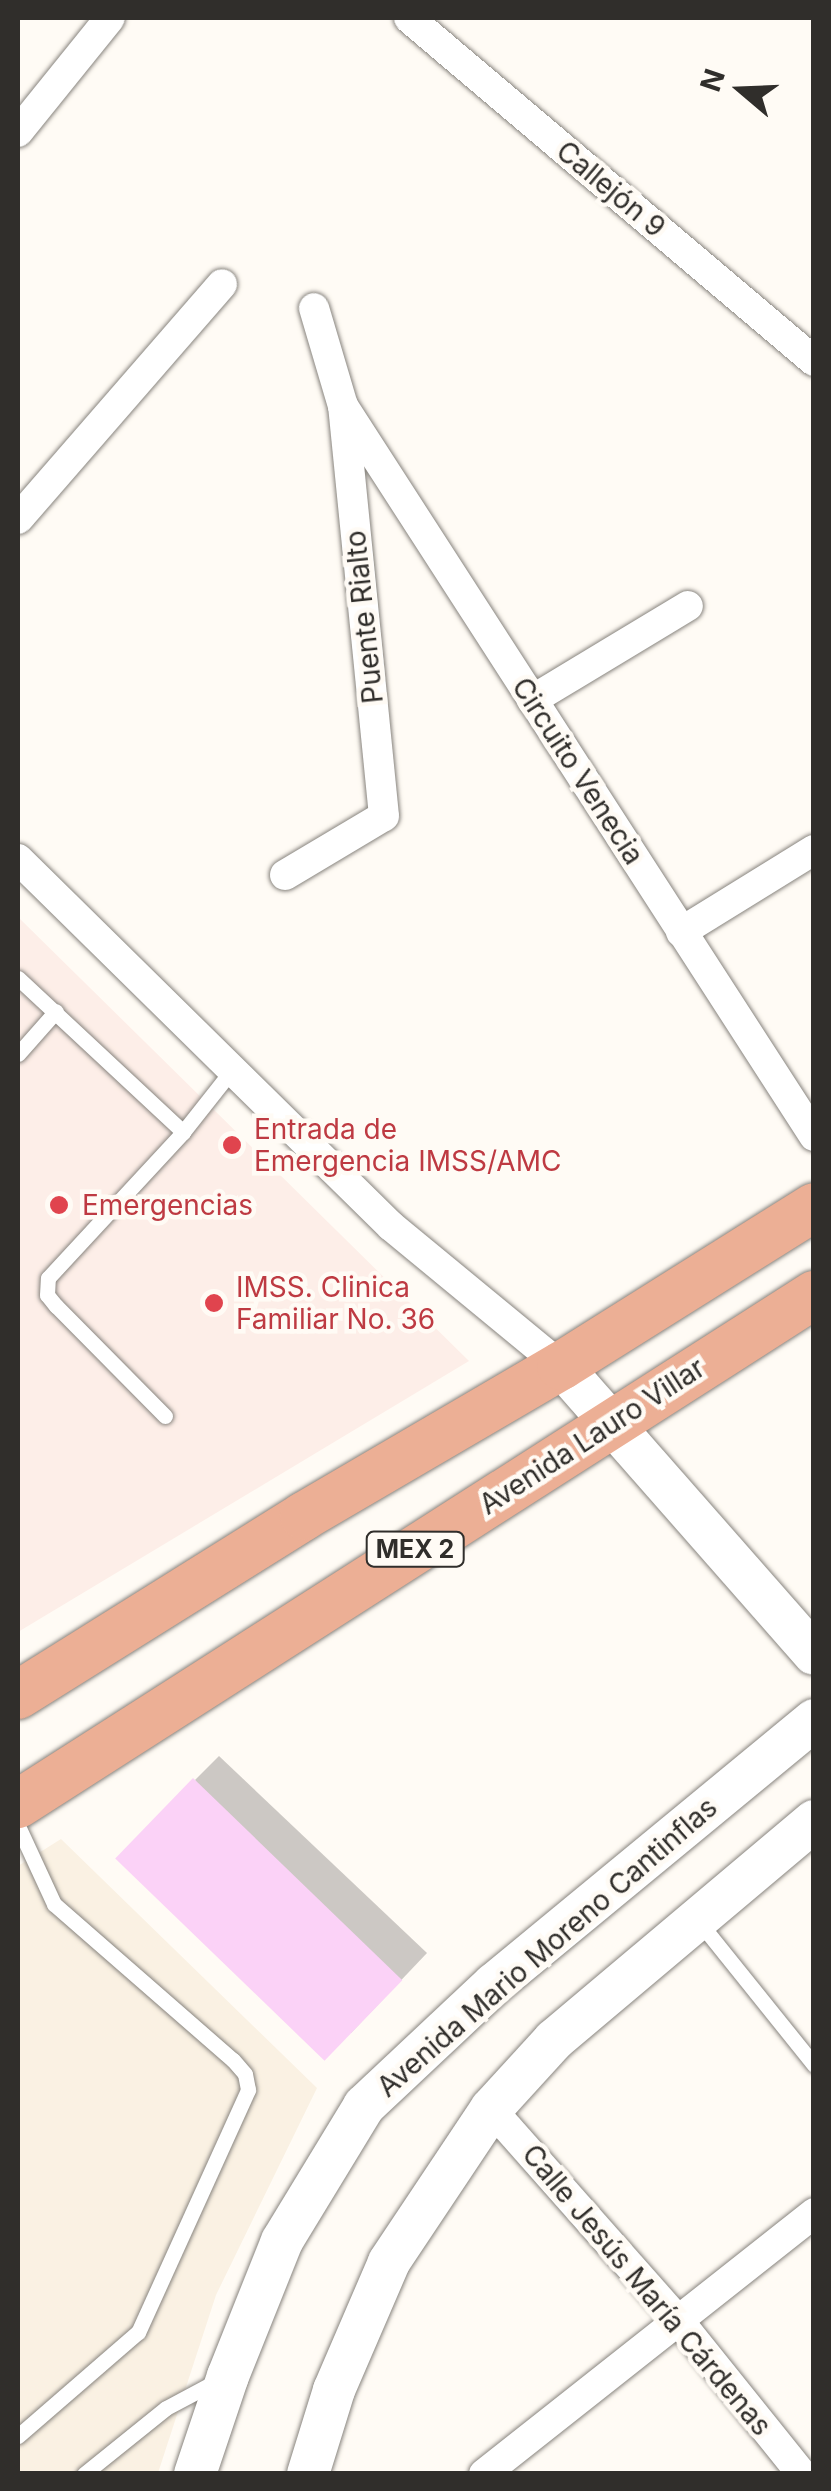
<!DOCTYPE html>
<html>
<head>
<meta charset="utf-8">
<style>
	body { margin:0 }
	#map { position:relative; width:831px; height:2491px; overflow:hidden; background:#fffbf5; font-family:Inter,sans-serif }
	div>[style] { position:absolute }
	.built>* { inset:0; background:#faf1e3 }
	.medical>* { inset:0; background:#fdeee8 }
	.shadow>* { inset:0; background:#0003 }
	.building>* { inset:0; background:#fbd2f7; transform-origin:0 0 }
	.roads { filter:drop-shadow(0 0 2px #88847e) drop-shadow(0 0 2px #88847e) }
	.service>* { height:15px; margin:-7.5px; padding:0 7.5px; transform-origin:7.5px; border-radius:7.5px; background:#fff }
	.minor>* { height:30px; margin:-15px; padding:0 15px; transform-origin:15px; border-radius:15px; background:#fff }
	.secondary>* { height:42px; margin:-21px; padding:0 21px; transform-origin:21px; border-radius:21px; background:#fff }
	.primary>* { height:48px; margin:-24px; padding:0 24px; transform-origin:24px; border-radius:24px; background:#ecaf95 }
	.dots>* { width:28px; height:28px; translate:-50% -50%; box-sizing:border-box; border:5px solid #fffbf5; border-radius:50% }
	span { translate:-50% -50%; white-space:nowrap; text-align:center; line-height:1.15; -webkit-text-stroke:9px #fffbf5; paint-order:stroke }
	.shield-label span { padding:2px 8px; background:#fffbf5; border:2px solid; border-radius:8px; -webkit-text-stroke-width:0 }
	.shield-label { font-size:25px; color:#302e2b; font-weight:700 }
	.street-label { font-size:28px; color:#302e2b }
	.health-label { font-size:28px; color:#be3a42 }
	.left { translate:0 -50%; text-align:left }
	.frame { position:absolute; inset:0; border:20px solid #302e2b; pointer-events:none }
	.north { position:absolute; left:691px; top:40px; width:100px; height:100px; -webkit-text-stroke:8px #fffbf5; paint-order:stroke; rotate:289deg; font-size:28px; font-weight:700; line-height:40px; text-align:center; color:#302e2b }
	.north::after { content:''; display:block; margin:auto; width:35px; height:45px; background:#302e2b; clip-path:polygon(50% 0,100% 100%,50% 72%,0 100%) }
</style>
</head>
<body>
<div id="map">
	<div class="built">
		<div style="clip-path:polygon(61px 1839px,317px 2088px,216px 2295px,158px 2473px,18px 2474px,18px 1866px)"></div>
	</div>
	<div class="medical">
		<div style="clip-path:polygon(18px 917px,469px 1361px,18px 1632px)"></div>
	</div>
	<div class="shadow">
		<div style="clip-path:polygon(219px 1756px,427px 1953px,351px 2033px,195px 1780px)"></div>
	</div>
	<div class="building">
		<div style="left:193px;top:1778px;width:291px;height:112px;rotate:44deg"></div>
	</div>
	<div class="roads">
		<div class="service">
			<div style="left:18px;top:978px;width:226px;rotate:43deg"></div>
			<div style="left:18px;top:1054px;width:57px;rotate:-48.5deg"></div>
			<div style="left:165px;top:1416px;width:155px;rotate:-134.7deg"></div>
			<div style="left:56px;top:1306px;width:14px;rotate:-129deg"></div>
			<div style="left:47px;top:1295px;width:17px;rotate:-87deg"></div>
			<div style="left:48px;top:1278px;width:199px;rotate:-47.2deg"></div>
			<div style="left:183px;top:1132px;width:79px;rotate:-51.7deg"></div>
			<div style="left:18px;top:1826px;width:86px;rotate:65.2deg"></div>
			<div style="left:54px;top:1904px;width:237px;rotate:41.1deg"></div>
			<div style="left:233px;top:2060px;width:18px;rotate:49deg"></div>
			<div style="left:245px;top:2074px;width:16px;rotate:79deg"></div>
			<div style="left:248px;top:2090px;width:266px;rotate:114.4deg"></div>
			<div style="left:138px;top:2332px;width:159px;rotate:139.1deg"></div>
			<div style="left:700px;top:1923px;width:182px;rotate:51.2deg"></div>
			<div style="left:84px;top:2474px;width:105px;rotate:-38.8deg"></div>
			<div style="left:166px;top:2408px;width:55px;rotate:-28deg"></div>
		</div>
		<div class="minor">
			<div style="left:409px;top:18px;width:531px;rotate:40.26deg"></div>
			<div style="left:18px;top:132px;width:146px;rotate:-51.1deg"></div>
			<div style="left:343px;top:406px;width:869px;rotate:57.17deg"></div>
			<div style="left:18px;top:519px;width:311px;rotate:-49deg"></div>
			<div style="left:532px;top:700px;width:182px;rotate:-31.1deg"></div>
			<div style="left:18px;top:859px;width:523px;rotate:44.54deg"></div>
			<div style="left:391px;top:1226px;width:220px;rotate:39.5deg"></div>
			<div style="left:285px;top:875px;width:115px;rotate:-30.8deg"></div>
			<div style="left:384px;top:816px;width:412px;rotate:-95.7deg"></div>
			<div style="left:343px;top:406px;width:102px;rotate:-106.5deg"></div>
			<div style="left:681px;top:932px;width:156px;rotate:-31.7deg"></div>
			<div style="left:491px;top:2109px;width:282px;rotate:48.5deg"></div>
			<div style="left:678px;top:2320px;width:198px;rotate:51.2deg"></div>
			<div style="left:484px;top:2474px;width:421px;rotate:-38.3deg"></div>
		</div>
		<div class="secondary">
			<div style="left:561px;top:1366px;width:383px;rotate:48.7deg"></div>
			<div style="left:195px;top:2474px;width:103px;rotate:-71.4deg"></div>
			<div style="left:228px;top:2376px;width:145px;rotate:-68.2deg"></div>
			<div style="left:282px;top:2241px;width:158px;rotate:-58.7deg"></div>
			<div style="left:364px;top:2106px;width:178px;rotate:-43.2deg"></div>
			<div style="left:494px;top:1984px;width:415px;rotate:-39.5deg"></div>
			<div style="left:308px;top:2474px;width:88px;rotate:-72.8deg"></div>
			<div style="left:334px;top:2390px;width:139px;rotate:-66.7deg"></div>
			<div style="left:389px;top:2262px;width:184px;rotate:-56.3deg"></div>
			<div style="left:491px;top:2109px;width:93px;rotate:-47.6deg"></div>
			<div style="left:554px;top:2040px;width:340px;rotate:-40.1deg"></div>
		</div>
		<div class="primary">
			<div style="left:18px;top:1695px;width:337px;rotate:-32deg"></div>
			<div style="left:304px;top:1516px;width:298px;rotate:-30.3deg"></div>
			<div style="left:561px;top:1366px;width:299px;rotate:-32.1deg"></div>
			<div style="left:18px;top:1804px;width:945px;rotate:-32.6deg"></div>
		</div>
	</div>
	<div class="dots">
		<div style="left:232px;top:1145px;background:#e0444e"></div>
		<div style="left:59px;top:1205px;background:#e0444e"></div>
		<div style="left:214px;top:1303px;background:#e0444e"></div>
	</div>
	<div class="shield-label">
		<span style="left:415px;top:1549px">MEX 2</span>
	</div>
	<div class="street-label">
		<span style="left:611px;top:189px;rotate:40deg">Callejón 9</span>
		<span style="left:364px;top:617px;rotate:-96deg">Puente Rialto</span>
		<span style="left:578px;top:771px;rotate:57deg">Circuito Venecia</span>
		<span style="left:592px;top:1436px;rotate:-33deg">Avenida Lauro Villar</span>
		<span style="left:547px;top:1947px;rotate:-41deg">Avenida Mario Moreno Cantinflas</span>
		<span style="left:647px;top:2290px;rotate:50deg">Calle Jesús María Cárdenas</span>
	</div>
	<div class="health-label">
		<span class="left" style="left:254px;top:1145px">Entrada de<br>Emergencia IMSS/AMC</span>
		<span class="left" style="left:82px;top:1205px">Emergencias</span>
		<span class="left" style="left:236px;top:1303px">IMSS. Clinica<br>Familiar No. 36</span>
	</div>
	<div class="frame"></div>
	<div class="north">N</div>
</div>
</body>
</html>
